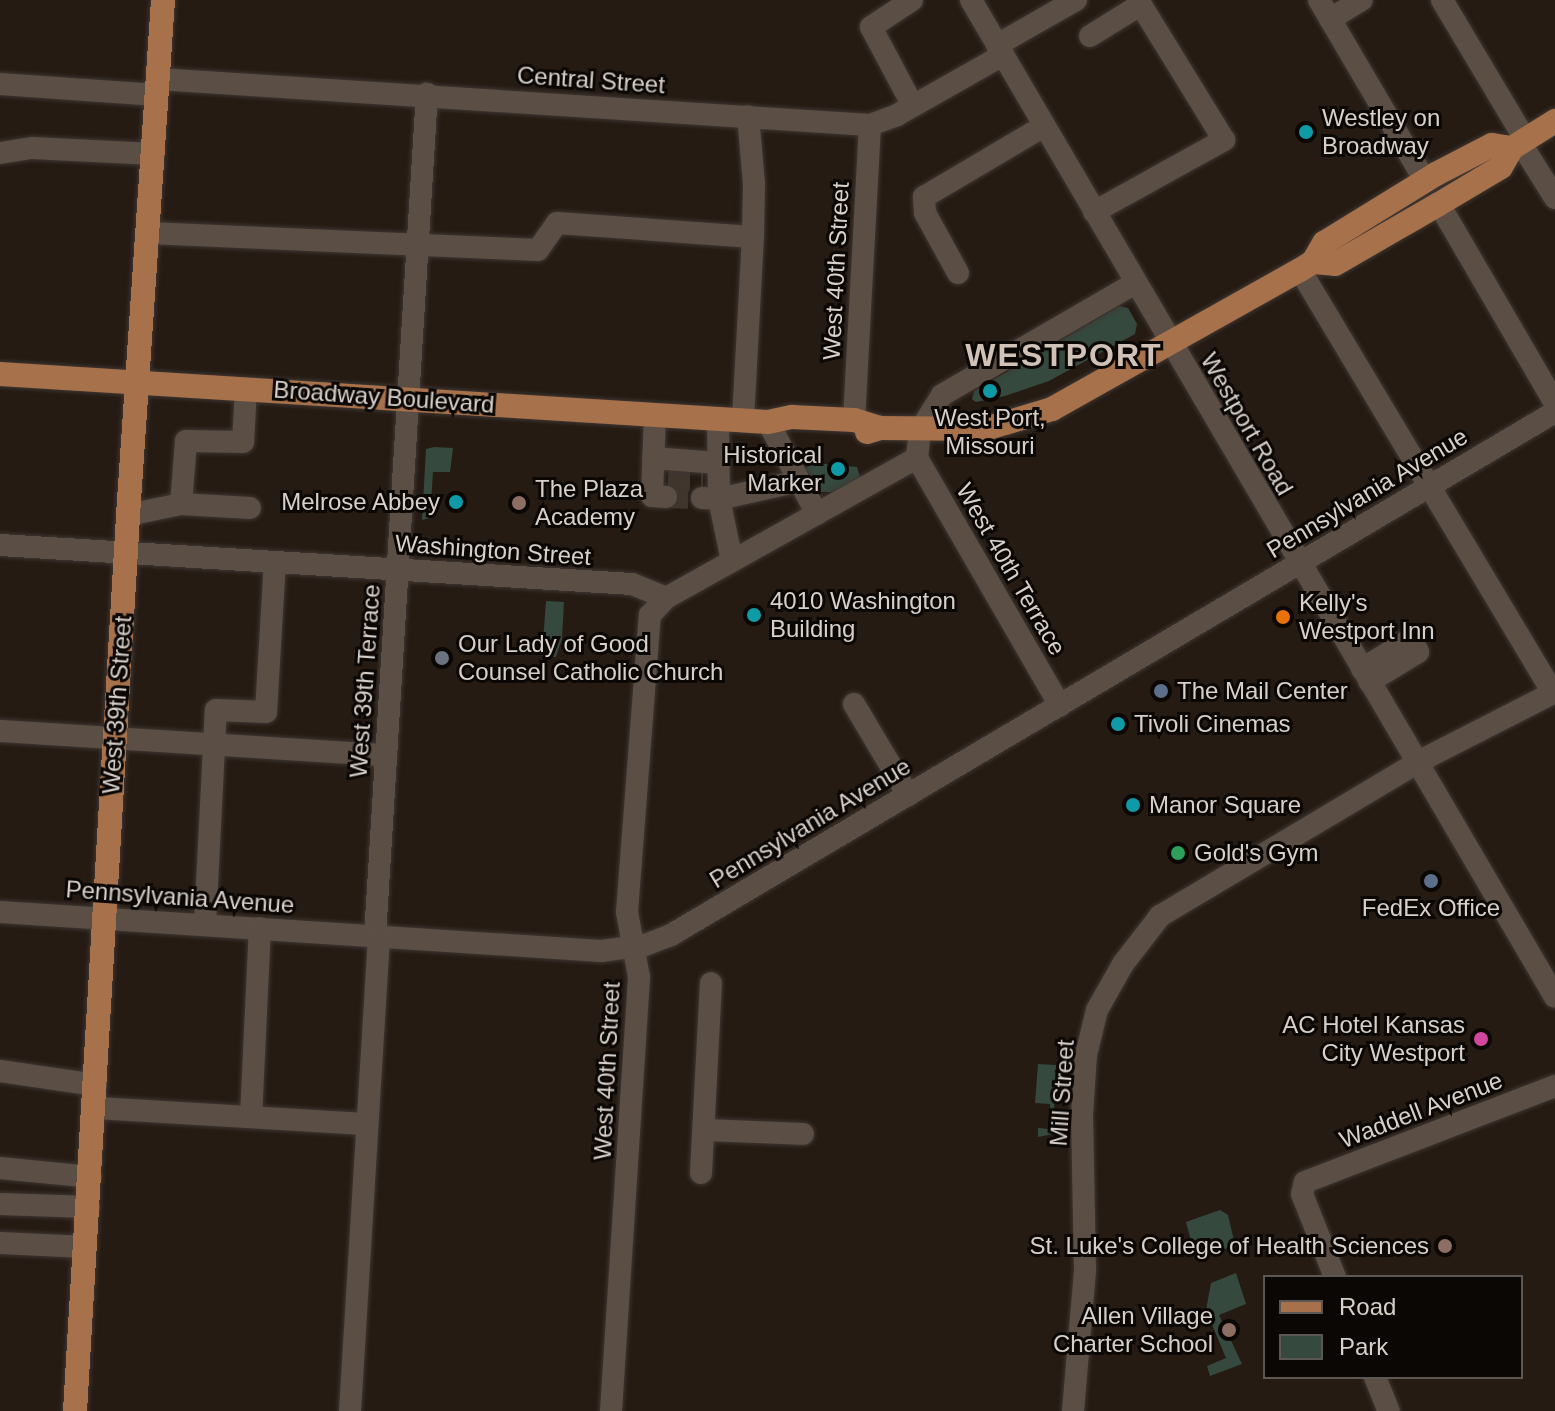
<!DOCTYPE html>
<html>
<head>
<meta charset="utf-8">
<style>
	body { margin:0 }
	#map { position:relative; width:1555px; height:1411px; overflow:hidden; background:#251b13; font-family:Arial,sans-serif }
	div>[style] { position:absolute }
	.green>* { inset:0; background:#36493e }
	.minor-tunnel>* { height:22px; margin-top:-11px; transform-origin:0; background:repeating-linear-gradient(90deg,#40362e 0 22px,transparent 0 33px) }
	.roads { filter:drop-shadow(0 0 2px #3e3632) drop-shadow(0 0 2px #3e3632) }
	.minor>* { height:22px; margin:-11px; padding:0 11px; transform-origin:11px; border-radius:11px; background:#5b4f45 }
	.major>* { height:24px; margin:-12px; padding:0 12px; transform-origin:12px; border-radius:12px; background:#a6714b }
	.dots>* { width:22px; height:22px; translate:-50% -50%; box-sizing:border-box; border:4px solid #0b0704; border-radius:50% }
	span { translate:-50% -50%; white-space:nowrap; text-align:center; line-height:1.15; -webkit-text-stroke:6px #0b0704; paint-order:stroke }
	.street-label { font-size:24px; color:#d7d0ca }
	.poi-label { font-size:24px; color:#d7d0ca }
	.left { translate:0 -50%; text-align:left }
	.right { translate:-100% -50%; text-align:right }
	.district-label { font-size:32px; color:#d0c2b7; font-weight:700; letter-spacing:2px }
	.legend { position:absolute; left:1263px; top:1275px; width:260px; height:104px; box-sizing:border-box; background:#0b0704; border:2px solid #5d5753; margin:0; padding:10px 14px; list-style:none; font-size:24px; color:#d7d0ca }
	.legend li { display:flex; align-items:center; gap:16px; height:40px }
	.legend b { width:40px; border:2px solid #5d5753 }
</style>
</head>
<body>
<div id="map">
	<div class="green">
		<div style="clip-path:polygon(1119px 306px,1128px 308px,1137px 324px,1135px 334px,1049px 381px,1005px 396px,976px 402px,972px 399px,974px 391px)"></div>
		<div style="clip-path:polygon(434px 447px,453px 448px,450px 472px,433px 472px,430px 518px,422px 520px,426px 449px)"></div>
		<div style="clip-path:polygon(815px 463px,857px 467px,860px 477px,834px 492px,821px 492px,805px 468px)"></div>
		<div style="clip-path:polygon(546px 601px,564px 602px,562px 639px,556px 657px,542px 656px)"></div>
		<div style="clip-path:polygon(1038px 1064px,1056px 1065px,1053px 1134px,1038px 1137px,1038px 1128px,1049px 1129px,1050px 1104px,1035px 1103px)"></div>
		<div style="clip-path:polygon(1220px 1210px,1228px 1215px,1235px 1245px,1203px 1258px,1195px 1256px,1186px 1222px)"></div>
		<div style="clip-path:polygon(1236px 1273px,1246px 1304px,1219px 1315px,1242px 1364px,1210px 1376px,1207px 1366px,1226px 1358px,1206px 1310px,1211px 1283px)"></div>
	</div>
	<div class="minor-tunnel">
		<div style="left:668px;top:480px;width:35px;rotate:3deg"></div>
		<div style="left:666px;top:497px;width:36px;rotate:2deg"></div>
	</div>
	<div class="roads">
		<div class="minor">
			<div style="left:912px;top:0;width:49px;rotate:146.6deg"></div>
			<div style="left:871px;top:27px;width:89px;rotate:62deg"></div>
			<div style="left:971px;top:0;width:1155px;rotate:59.64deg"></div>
			<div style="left:1319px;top:0;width:210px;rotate:59.6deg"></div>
			<div style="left:1442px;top:0;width:162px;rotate:59.2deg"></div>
			<div style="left:1330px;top:19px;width:37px;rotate:-31deg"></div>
			<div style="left:1090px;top:36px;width:59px;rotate:-31.8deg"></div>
			<div style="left:997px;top:45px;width:91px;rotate:-29.7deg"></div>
			<div style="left:158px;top:79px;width:713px;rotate:3.7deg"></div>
			<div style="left:870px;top:125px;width:29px;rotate:-20deg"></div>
			<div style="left:897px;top:115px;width:122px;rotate:-29.5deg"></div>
			<div style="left:0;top:84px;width:157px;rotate:4deg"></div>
			<div style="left:1520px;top:142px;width:66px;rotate:58deg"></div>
			<div style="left:0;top:153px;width:32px;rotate:-9deg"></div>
			<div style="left:32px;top:148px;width:122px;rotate:2.8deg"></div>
			<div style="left:1439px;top:204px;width:230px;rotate:59.8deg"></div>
			<div style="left:1094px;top:212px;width:149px;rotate:-29deg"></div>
			<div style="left:1224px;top:140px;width:164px;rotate:-121.6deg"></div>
			<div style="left:149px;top:233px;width:389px;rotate:2.5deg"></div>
			<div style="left:538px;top:250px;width:33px;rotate:-55deg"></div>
			<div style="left:557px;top:223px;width:196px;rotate:4.1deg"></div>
			<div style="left:1300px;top:270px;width:493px;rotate:59.1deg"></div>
			<div style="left:958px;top:273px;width:68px;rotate:-118.8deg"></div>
			<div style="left:925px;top:213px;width:16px;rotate:-94deg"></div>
			<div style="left:924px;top:197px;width:139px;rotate:-30.6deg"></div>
			<div style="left:246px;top:389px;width:53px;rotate:93.2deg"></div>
			<div style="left:243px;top:442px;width:57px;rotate:-179deg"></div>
			<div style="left:186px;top:441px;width:63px;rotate:94.5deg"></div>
			<div style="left:181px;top:504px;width:69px;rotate:3.3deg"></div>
			<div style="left:655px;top:414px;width:82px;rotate:92.1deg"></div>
			<div style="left:652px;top:496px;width:14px;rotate:4deg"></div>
			<div style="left:743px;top:420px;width:183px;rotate:-86.9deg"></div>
			<div style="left:753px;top:237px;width:53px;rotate:-88.9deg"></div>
			<div style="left:754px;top:184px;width:68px;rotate:-95deg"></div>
			<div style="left:854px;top:420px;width:295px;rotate:-86.9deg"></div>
			<div style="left:768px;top:422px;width:104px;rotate:62deg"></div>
			<div style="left:653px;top:458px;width:65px;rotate:4.4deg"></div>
			<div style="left:917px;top:458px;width:286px;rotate:60deg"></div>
			<div style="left:702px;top:498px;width:17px;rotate:3deg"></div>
			<div style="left:719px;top:499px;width:81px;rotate:-90.7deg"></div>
			<div style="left:128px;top:515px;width:54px;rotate:-11.7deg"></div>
			<div style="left:0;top:545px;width:633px;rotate:3.53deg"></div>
			<div style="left:632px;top:584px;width:37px;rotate:22deg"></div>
			<div style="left:732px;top:561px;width:63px;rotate:-101.8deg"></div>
			<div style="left:719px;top:499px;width:82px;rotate:-12.7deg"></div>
			<div style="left:1362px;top:669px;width:57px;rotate:-31.5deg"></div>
			<div style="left:1411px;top:639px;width:4px;rotate:56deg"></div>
			<div style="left:1413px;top:642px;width:11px;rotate:63deg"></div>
			<div style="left:1418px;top:652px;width:57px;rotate:148.5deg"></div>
			<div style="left:854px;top:704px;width:106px;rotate:59.3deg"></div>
			<div style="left:0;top:731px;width:387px;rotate:3.6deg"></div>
			<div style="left:0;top:912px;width:602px;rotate:3.71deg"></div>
			<div style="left:601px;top:951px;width:44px;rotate:-7.8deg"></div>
			<div style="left:645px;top:945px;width:28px;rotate:-21deg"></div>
			<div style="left:671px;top:935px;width:1027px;rotate:-30.61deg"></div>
			<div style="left:205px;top:924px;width:214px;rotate:-87.1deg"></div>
			<div style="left:216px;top:710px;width:50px;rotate:2.3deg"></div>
			<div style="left:266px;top:712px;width:150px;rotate:-86.6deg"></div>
			<div style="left:375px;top:936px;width:844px;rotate:-86.47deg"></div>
			<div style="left:0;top:1071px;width:97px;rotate:8.3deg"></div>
			<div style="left:95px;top:1108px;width:272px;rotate:3.4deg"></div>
			<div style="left:251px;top:1117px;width:189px;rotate:-87.3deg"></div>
			<div style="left:705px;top:1130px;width:98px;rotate:2.3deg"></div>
			<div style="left:0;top:1168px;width:91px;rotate:5.6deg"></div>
			<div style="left:701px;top:1173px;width:190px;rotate:-87deg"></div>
			<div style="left:0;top:1204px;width:89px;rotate:1.9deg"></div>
			<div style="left:0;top:1243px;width:86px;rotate:2.7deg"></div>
			<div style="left:1335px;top:1277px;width:89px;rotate:-111.7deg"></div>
			<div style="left:1302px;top:1194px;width:12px;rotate:-76deg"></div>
			<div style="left:1305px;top:1182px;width:268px;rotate:-21deg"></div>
			<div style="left:1375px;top:1377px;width:37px;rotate:68deg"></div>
			<div style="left:350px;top:1411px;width:476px;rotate:-86.5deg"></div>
			<div style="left:611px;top:1411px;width:435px;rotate:-86.3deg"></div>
			<div style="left:639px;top:977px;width:66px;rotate:-100.5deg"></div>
			<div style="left:627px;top:912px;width:298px;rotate:-85.6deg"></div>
			<div style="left:650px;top:615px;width:23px;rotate:-47deg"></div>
			<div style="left:666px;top:598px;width:287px;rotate:-29.2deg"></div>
			<div style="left:917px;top:458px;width:28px;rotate:-84deg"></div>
			<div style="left:920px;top:430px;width:41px;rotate:-57.8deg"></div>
			<div style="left:942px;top:395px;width:223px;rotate:-30.1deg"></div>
			<div style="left:1073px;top:1411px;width:142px;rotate:-85.1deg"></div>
			<div style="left:1085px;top:1270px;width:155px;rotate:-91.1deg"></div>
			<div style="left:1082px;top:1115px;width:60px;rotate:-86.2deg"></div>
			<div style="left:1086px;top:1055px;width:46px;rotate:-76.3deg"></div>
			<div style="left:1097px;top:1010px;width:53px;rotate:-60.5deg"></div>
			<div style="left:1123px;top:964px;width:61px;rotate:-52.4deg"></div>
			<div style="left:1160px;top:916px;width:300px;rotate:-30.8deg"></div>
			<div style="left:1418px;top:762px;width:154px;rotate:-27.1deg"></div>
		</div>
		<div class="major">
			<div style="left:1313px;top:262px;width:22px;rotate:5deg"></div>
			<div style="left:1335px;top:264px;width:120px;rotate:-30deg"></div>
			<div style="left:1439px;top:204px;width:72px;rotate:-30.8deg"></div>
			<div style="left:1501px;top:167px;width:22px;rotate:-60deg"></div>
			<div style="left:1512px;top:148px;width:51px;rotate:-32.1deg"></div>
			<div style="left:0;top:374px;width:769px;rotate:3.58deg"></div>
			<div style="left:768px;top:422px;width:25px;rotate:-12deg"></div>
			<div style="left:792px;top:417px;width:62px;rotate:2.8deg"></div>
			<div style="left:854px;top:420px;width:27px;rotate:17deg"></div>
			<div style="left:867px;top:432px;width:14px;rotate:-17deg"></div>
			<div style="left:880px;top:428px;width:105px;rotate:0.5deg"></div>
			<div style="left:985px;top:429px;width:70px;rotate:-16.6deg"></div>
			<div style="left:1052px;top:409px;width:284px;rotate:-29.3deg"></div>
			<div style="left:1300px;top:270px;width:15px;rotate:-32deg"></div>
			<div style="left:1313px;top:262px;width:22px;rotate:-60deg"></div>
			<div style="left:1324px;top:243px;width:132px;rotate:-31.6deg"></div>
			<div style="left:1436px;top:174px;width:63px;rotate:-27.4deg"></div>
			<div style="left:1492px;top:145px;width:20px;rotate:9deg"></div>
			<div style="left:75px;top:1411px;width:898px;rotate:-86.61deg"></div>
			<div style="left:128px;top:515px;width:516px;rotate:-86.11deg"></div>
		</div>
	</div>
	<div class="dots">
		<div style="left:1306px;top:132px;background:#0f9aa8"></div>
		<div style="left:990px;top:391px;background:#0f9aa8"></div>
		<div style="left:838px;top:469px;background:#0f9aa8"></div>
		<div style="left:456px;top:502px;background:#0f9aa8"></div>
		<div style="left:519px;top:503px;background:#8d6e63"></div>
		<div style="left:754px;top:615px;background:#0f9aa8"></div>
		<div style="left:1283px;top:617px;background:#e8710a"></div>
		<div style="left:442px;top:658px;background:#6b7280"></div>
		<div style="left:1161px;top:691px;background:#5c6f8a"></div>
		<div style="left:1118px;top:724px;background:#0f9aa8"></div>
		<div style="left:1133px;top:805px;background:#0f9aa8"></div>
		<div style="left:1178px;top:853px;background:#2e9e5b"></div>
		<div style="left:1431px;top:881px;background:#5c6f8a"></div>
		<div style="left:1481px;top:1039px;background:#d1479c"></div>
		<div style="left:1445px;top:1246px;background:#8d6e63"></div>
		<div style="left:1229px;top:1330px;background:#8d6e63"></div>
	</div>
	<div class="street-label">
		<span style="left:591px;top:80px;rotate:4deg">Central Street</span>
		<span style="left:836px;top:271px;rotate:-87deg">West 40th Street</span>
		<span style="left:384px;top:397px;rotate:4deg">Broadway Boulevard</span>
		<span style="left:1247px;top:424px;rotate:60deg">Westport Road</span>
		<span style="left:1367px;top:493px;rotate:-31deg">Pennsylvania Avenue</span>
		<span style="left:493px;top:550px;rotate:4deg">Washington Street</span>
		<span style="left:1011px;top:569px;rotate:60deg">West 40th Terrace</span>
		<span style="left:365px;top:681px;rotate:-86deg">West 39th Terrace</span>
		<span style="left:117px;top:705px;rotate:-86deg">West 39th Street</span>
		<span style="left:810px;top:823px;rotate:-31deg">Pennsylvania Avenue</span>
		<span style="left:180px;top:897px;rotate:4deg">Pennsylvania Avenue</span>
		<span style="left:607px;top:1071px;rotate:-87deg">West 40th Street</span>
		<span style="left:1062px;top:1093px;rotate:-86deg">Mill Street</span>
		<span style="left:1421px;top:1110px;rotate:-21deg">Waddell Avenue</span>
	</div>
	<div class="poi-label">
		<span class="left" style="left:1322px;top:132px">Westley on<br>Broadway</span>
		<span style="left:990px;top:432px">West Port,<br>Missouri</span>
		<span class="right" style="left:822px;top:469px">Historical<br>Marker</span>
		<span class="left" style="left:535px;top:503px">The Plaza<br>Academy</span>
		<span class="right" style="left:440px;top:502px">Melrose Abbey</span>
		<span class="left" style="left:770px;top:615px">4010 Washington<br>Building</span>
		<span class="left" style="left:1299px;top:617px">Kelly's<br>Westport Inn</span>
		<span class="left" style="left:458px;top:658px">Our Lady of Good<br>Counsel Catholic Church</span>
		<span class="left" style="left:1177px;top:691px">The Mail Center</span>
		<span class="left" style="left:1134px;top:724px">Tivoli Cinemas</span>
		<span class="left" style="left:1149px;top:805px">Manor Square</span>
		<span class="left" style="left:1194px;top:853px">Gold's Gym</span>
		<span style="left:1431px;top:908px">FedEx Office</span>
		<span class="right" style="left:1465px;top:1039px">AC Hotel Kansas<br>City Westport</span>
		<span class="right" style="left:1429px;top:1246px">St. Luke's College of Health Sciences</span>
		<span class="right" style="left:1213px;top:1330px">Allen Village<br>Charter School</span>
	</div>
	<div class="district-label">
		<span style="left:1064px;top:355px">WESTPORT</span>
	</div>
	<ul class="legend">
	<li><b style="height:10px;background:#a6714b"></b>Road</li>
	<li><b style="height:22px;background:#36493e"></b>Park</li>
	</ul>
</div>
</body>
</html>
